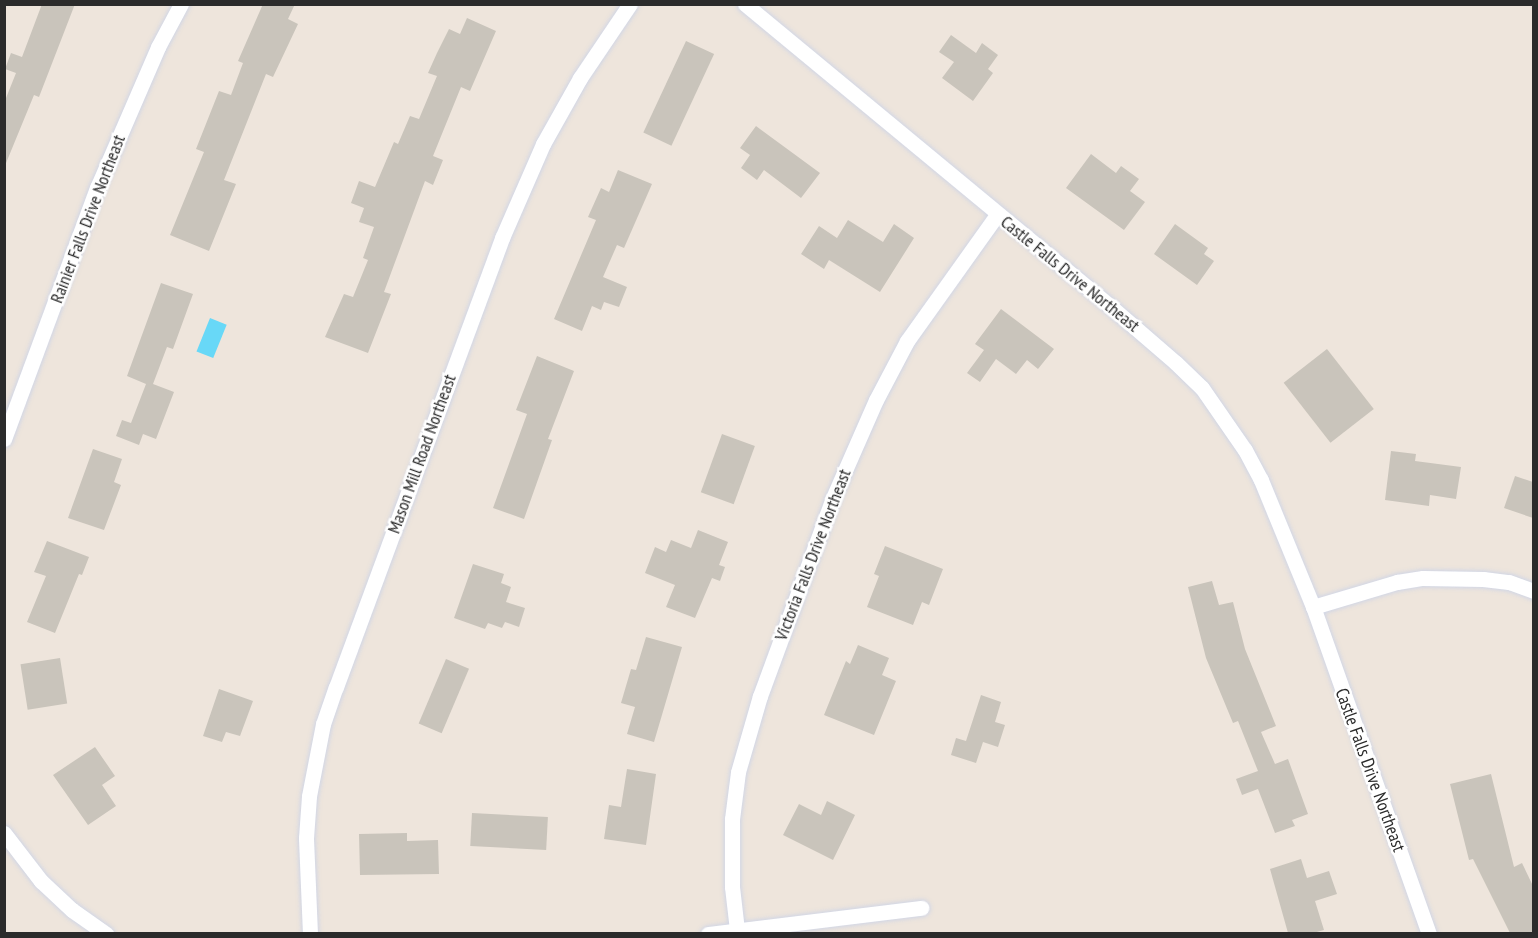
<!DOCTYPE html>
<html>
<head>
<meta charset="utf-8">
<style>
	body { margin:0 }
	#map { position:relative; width:1538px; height:938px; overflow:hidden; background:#eee5dc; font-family:"PT Sans Narrow",sans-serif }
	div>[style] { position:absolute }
	.water>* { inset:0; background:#68d8f7; transform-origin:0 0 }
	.building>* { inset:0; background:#c9c4bb; transform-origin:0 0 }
	.roads { filter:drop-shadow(0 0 2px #d1d6e5) drop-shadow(0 0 2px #d1d6e5) }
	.minor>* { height:15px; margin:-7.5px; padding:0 7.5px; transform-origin:7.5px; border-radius:7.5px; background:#fff }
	span { translate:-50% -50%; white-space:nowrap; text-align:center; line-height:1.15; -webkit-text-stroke:5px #fff; paint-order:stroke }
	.street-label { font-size:18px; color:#2b2b2b }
	.frame { position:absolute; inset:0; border:6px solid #2b2b2b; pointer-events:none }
</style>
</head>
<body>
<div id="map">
	<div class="water">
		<div style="left:210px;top:318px;width:18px;height:36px;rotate:22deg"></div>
	</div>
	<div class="building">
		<div style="clip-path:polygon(42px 4px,75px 4px,39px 97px,34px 95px,4px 168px,4px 103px,16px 73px,5px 69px,11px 53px,22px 57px)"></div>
		<div style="clip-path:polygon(263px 4px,295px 4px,288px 19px,298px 24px,273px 77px,266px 74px,224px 180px,236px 184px,209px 251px,170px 235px,204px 152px,196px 149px,219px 91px,231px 95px,243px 63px,238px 61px)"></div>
		<div style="clip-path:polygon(467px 18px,496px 31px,470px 91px,461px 87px,433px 156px,443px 160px,433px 185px,425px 181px,384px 292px,391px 294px,368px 353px,325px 337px,344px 294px,353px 297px,368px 260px,363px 258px,374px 227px,359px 222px,364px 208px,351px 203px,359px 181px,375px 187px,394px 142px,398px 144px,410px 116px,419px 119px,437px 76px,428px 73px,437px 53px,449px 29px,460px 34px)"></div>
		<div style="clip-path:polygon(951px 35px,976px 53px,982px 43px,998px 55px,988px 69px,993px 73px,973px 101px,942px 78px,954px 62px,939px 52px)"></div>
		<div style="left:686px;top:41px;width:31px;height:101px;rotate:25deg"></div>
		<div style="clip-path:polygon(756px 126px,820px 173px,801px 198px,764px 170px,757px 180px,741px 168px,750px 155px,740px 148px)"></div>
		<div style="clip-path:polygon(1091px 154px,1116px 173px,1121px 166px,1139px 179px,1130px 191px,1145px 202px,1124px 230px,1066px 188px)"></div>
		<div style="clip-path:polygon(618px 170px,652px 184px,624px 248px,617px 245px,603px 277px,627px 287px,619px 307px,604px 302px,601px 310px,592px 306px,582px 331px,554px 319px,596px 220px,588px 217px,601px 188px,609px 192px)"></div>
		<div style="clip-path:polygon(848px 220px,883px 242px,894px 224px,914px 238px,880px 292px,829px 260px,824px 269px,801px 254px,819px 226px,837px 238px)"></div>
		<div style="clip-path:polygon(1175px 224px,1208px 248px,1204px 254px,1214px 261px,1197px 285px,1154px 254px)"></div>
		<div style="clip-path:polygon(161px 283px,193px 294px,173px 349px,167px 347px,153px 384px,174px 392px,156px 439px,143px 434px,139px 445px,116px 436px,122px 420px,131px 423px,146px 384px,127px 376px)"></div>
		<div style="clip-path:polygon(1001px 309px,1054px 349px,1038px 369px,1027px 360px,1016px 374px,996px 359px,980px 382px,967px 373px,984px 350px,975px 344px)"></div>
		<div style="left:1327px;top:349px;width:76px;height:55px;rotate:52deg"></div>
		<div style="clip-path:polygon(537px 356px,574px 371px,548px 439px,552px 440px,524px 519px,493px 508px,527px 414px,516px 410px)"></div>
		<div style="left:722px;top:434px;width:35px;height:62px;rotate:20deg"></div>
		<div style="clip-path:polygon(93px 449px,122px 459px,114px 482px,121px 485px,104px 530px,68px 518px)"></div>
		<div style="clip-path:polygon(1391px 451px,1416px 454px,1415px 461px,1461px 467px,1456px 499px,1430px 495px,1429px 506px,1385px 500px)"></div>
		<div style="clip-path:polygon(1515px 476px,1533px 482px,1533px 518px,1504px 508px)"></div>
		<div style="clip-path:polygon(698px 530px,728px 542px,719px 565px,725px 567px,720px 581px,712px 578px,695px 618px,666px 607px,675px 585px,645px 573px,655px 547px,666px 552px,671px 540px,691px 548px)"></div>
		<div style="clip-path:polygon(47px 541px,89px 557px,82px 575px,79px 574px,55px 633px,27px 622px,46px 576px,34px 572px)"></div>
		<div style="clip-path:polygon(885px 546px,943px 569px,929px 605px,922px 602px,913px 625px,867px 607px,879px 576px,874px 574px)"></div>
		<div style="clip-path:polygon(473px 564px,504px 574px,501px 583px,511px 587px,506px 602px,525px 608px,519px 627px,505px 622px,502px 628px,488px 623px,485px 629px,454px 618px)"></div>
		<div style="clip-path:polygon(1212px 581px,1219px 605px,1233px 602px,1245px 649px,1276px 726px,1261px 732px,1275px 764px,1288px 759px,1308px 814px,1292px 820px,1295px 826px,1275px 833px,1258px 789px,1242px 795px,1236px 779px,1258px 771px,1238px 721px,1233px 723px,1206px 658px,1188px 587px)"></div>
		<div style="clip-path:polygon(646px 637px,682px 647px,654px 742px,627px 734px,635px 707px,621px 703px,631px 669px,636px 670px)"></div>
		<div style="clip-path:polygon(858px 645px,889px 658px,882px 675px,896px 681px,874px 735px,824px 715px,846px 661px,850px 664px)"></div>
		<div style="left:60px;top:658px;width:46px;height:40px;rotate:81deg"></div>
		<div style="left:446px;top:659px;width:25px;height:70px;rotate:23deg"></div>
		<div style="clip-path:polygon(219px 689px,253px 701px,240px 736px,226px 732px,222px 742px,203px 736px)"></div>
		<div style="clip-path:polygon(981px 695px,1001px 702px,995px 722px,1005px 725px,998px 747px,983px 742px,976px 763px,951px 755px,956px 738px,966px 741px)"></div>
		<div style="clip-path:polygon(95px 747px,115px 776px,102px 785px,116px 806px,88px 825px,53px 775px)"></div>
		<div style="clip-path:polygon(627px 769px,656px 774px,646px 845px,604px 839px,609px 805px,621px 807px)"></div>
		<div style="clip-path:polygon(1491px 774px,1514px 867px,1522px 863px,1533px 886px,1533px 933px,1510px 933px,1473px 859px,1469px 860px,1450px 784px)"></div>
		<div style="clip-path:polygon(827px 801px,855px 815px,833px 860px,783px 835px,799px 804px,821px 815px)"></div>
		<div style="left:472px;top:813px;width:76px;height:33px;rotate:3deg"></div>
		<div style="clip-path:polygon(407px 833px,407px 841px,438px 840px,439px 874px,360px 875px,359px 834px)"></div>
		<div style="clip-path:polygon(1301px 859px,1307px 878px,1329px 871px,1337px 894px,1315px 901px,1324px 930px,1313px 933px,1288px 933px,1270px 869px)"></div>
	</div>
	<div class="roads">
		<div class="minor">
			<div style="left:745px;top:4px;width:474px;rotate:39.6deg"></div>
			<div style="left:1110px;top:306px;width:87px;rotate:40.8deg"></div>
			<div style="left:1176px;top:363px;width:36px;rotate:44deg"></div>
			<div style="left:1202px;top:388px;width:75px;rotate:55.3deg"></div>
			<div style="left:1245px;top:450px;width:34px;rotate:62deg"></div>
			<div style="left:1261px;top:480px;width:137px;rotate:67.7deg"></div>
			<div style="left:4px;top:439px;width:268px;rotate:-69.7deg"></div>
			<div style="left:97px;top:188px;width:154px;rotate:-66.6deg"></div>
			<div style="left:158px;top:47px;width:49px;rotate:-61.9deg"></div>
			<div style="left:4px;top:833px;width:61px;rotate:52.4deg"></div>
			<div style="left:41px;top:881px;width:42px;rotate:43.1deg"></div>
			<div style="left:72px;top:910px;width:42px;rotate:35.2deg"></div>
			<div style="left:737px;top:930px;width:43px;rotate:-96.6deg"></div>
			<div style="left:732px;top:887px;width:68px;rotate:-90deg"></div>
			<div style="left:732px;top:819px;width:47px;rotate:-82.7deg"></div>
			<div style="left:738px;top:772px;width:79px;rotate:-73.9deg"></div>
			<div style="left:760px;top:696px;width:209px;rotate:-69.8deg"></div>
			<div style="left:832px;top:500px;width:109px;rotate:-66.3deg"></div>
			<div style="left:876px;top:400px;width:67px;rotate:-62.3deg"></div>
			<div style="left:907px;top:341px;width:155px;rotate:-54.5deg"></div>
			<div style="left:310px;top:934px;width:96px;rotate:-92.4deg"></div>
			<div style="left:306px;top:838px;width:42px;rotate:-85.9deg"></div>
			<div style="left:309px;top:796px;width:73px;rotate:-79deg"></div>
			<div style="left:323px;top:724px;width:39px;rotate:-71deg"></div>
			<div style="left:336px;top:687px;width:479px;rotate:-69.7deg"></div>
			<div style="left:502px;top:238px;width:103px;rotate:-66.4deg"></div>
			<div style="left:543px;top:144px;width:76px;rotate:-60.7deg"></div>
			<div style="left:580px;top:78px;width:89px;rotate:-56deg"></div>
			<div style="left:708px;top:934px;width:215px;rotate:-7deg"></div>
			<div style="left:1429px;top:934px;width:347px;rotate:-109.5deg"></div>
			<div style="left:1313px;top:607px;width:88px;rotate:-16.6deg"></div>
			<div style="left:1397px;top:582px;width:26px;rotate:-9deg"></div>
			<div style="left:1423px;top:578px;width:60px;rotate:1deg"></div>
			<div style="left:1483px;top:579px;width:26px;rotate:7deg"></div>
			<div style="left:1509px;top:582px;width:27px;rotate:20deg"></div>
		</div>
	</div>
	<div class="street-label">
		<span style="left:88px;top:219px;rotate:-69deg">Rainier Falls Drive Northeast</span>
		<span style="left:1070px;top:274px;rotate:39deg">Castle Falls Drive Northeast</span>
		<span style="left:422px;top:454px;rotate:-70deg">Mason Mill Road Northeast</span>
		<span style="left:813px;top:555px;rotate:-69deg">Victoria Falls Drive Northeast</span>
		<span style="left:1370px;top:770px;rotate:70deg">Castle Falls Drive Northeast</span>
	</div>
	<div class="frame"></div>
</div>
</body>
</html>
